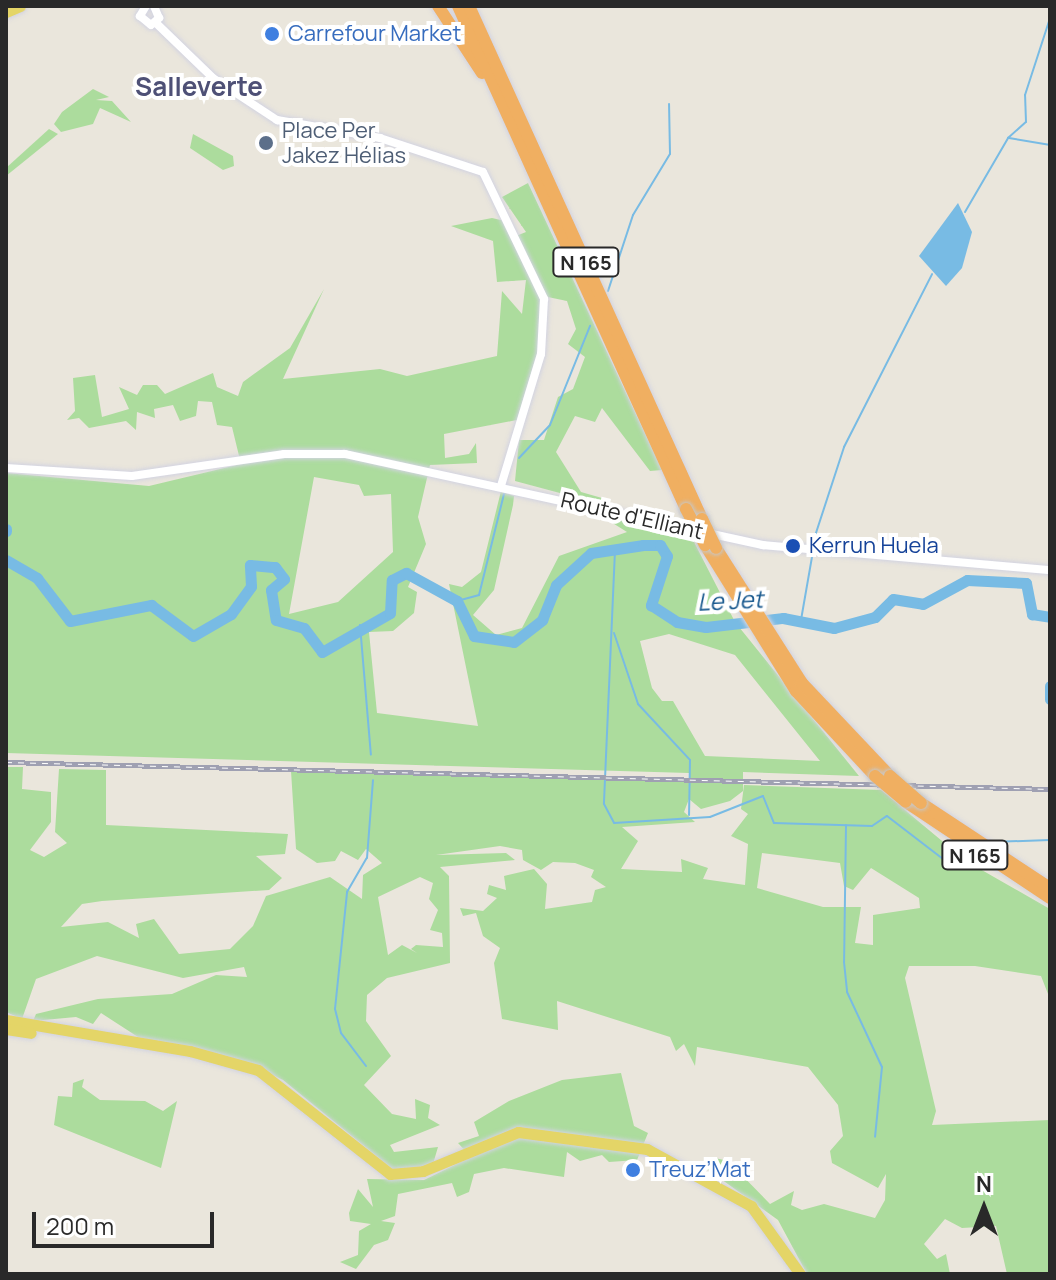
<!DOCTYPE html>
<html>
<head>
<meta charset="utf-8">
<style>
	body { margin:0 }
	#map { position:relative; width:1056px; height:1280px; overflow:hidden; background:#eae6dc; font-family:Manrope,sans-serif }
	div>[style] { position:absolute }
	.green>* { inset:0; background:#acdc9d }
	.water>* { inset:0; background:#78bbe4 }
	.stream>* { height:2px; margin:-1px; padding:0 1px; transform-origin:1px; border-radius:1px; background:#78bbe4 }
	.river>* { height:11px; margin:-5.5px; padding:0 5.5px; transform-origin:5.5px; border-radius:5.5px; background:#78bbe4 }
	.roads { filter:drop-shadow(0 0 2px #d2d3e1) drop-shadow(0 0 2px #d2d3e1) }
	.minor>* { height:8px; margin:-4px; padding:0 4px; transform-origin:4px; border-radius:4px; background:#fff }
	.major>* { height:11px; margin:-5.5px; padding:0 5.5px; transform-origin:5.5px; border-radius:5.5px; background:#e4d567 }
	.highway>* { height:12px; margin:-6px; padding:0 6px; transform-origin:6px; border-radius:6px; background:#f0af61 }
	.rail>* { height:5px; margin-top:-2.5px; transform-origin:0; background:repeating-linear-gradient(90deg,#fff 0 6px,#9fa0b2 0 12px); box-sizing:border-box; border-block:2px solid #9fa0b2 }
	.bridges { filter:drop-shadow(0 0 2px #c7c7c7) drop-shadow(0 0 2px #c7c7c7) }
	.highway-bridge>* { height:12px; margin:-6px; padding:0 6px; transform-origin:6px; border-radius:6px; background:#f0af61 }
	.dots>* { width:22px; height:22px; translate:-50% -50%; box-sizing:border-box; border:4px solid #fff; border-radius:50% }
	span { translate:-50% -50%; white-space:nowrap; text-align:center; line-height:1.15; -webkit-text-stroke:8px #fff; paint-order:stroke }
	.shield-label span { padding:2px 6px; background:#fff; border:2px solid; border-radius:6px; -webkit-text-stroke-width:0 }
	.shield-label { font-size:20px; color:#292929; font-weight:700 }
	.shop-label { font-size:22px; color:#366cbe }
	.left { translate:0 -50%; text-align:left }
	.service-label { font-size:22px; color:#4e5e75 }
	.street-label { font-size:22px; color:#292929 }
	.transit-label { font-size:22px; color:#164399 }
	.water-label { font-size:24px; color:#19598e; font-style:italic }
	.quarter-label { font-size:26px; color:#4e5076; font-weight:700 }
	.frame { position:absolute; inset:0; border:8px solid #292929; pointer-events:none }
	.north { position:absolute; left:944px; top:1168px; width:80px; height:80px; -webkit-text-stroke:6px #fff; paint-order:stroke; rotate:0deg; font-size:22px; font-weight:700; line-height:32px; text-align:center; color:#292929 }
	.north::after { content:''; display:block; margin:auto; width:28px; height:36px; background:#292929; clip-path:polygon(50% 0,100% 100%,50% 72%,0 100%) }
	.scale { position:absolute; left:32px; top:1212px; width:182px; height:36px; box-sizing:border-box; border:4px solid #292929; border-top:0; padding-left:10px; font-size:24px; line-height:28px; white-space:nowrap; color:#292929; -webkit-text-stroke:6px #fff; paint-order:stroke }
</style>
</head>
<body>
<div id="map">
	<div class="green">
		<div style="clip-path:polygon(93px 89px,109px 97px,96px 100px,112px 101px,131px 122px,100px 108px,93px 124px,61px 132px,54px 124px,62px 112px)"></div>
		<div style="clip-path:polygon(49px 129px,58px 134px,6px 176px,6px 168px)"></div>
		<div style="clip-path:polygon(193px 134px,233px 156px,234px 166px,223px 170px,190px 148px)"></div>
		<div style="clip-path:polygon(evenodd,528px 183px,662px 470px,650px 471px,602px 408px,595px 422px,575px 416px,556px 452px,581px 492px,609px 500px,608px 506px,515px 481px,519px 440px,544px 440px,558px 397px,573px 389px,585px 357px,568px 344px,576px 329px,567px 301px,543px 296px,542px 337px,517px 420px,444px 434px,445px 458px,469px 454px,476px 443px,477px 463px,430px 465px,418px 517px,426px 544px,408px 587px,417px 592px,414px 613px,393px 631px,369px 632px,377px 713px,478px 726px,449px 584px,462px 587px,481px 572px,501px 491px,514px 496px,513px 505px,494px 590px,473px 615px,496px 635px,522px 628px,559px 556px,627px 532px,603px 517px,691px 536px,735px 622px,859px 776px,743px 772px,743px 791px,730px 801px,701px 809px,689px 799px,684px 812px,695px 822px,622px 827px,638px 841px,621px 869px,682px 872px,681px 859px,708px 868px,703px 879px,745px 885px,748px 844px,731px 836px,748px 814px,741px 809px,744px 785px,881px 790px,966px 861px,1050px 909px,1050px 999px,1041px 976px,975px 966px,909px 966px,905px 978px,936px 1111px,932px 1125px,1050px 1120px,1050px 1274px,1007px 1274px,996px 1226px,962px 1228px,945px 1219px,924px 1244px,937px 1259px,946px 1254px,950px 1274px,807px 1274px,778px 1220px,700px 1164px,711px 1157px,728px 1161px,770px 1204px,794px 1191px,791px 1205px,802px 1210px,824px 1204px,875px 1218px,885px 1200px,886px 1174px,878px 1188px,832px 1163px,830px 1151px,843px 1136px,838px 1105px,808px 1067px,697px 1047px,695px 1066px,684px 1044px,676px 1051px,670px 1037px,557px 1001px,558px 1030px,502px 1019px,494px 963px,500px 948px,483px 936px,476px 913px,463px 916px,460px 908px,483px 911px,497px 898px,487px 894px,489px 885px,506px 890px,504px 876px,534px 869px,547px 884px,545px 909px,592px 902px,595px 890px,606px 887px,591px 877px,594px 870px,575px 863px,553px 862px,541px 870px,523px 860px,522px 850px,500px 846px,436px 855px,506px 853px,515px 860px,440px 867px,449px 876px,450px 963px,387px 978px,367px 995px,366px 1021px,391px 1056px,364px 1085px,392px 1114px,416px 1119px,415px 1099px,430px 1105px,428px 1118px,440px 1125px,390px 1145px,394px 1152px,438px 1147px,433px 1164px,396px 1172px,283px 1080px,250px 1064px,138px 1037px,101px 1013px,93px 1024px,76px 1017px,33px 1021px,36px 1014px,98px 999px,172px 994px,216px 975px,247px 977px,244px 967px,183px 978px,97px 956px,36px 979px,22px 1019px,6px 1012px,6px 767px,23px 767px,22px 789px,51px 792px,51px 822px,30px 850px,44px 857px,67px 843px,55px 832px,59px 769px,106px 770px,106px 825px,288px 834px,285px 854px,256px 856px,282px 878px,269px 890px,102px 901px,82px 904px,61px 927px,108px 922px,139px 938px,136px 924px,154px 919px,179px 954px,230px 949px,253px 926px,266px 896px,330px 877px,362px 899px,363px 875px,382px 863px,366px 849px,358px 860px,341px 851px,335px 861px,317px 863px,296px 849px,291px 771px,689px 781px,689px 773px,6px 753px,6px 473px,149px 486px,241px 464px,232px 427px,217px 425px,212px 402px,198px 401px,196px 416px,180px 421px,173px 405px,154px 409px,155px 418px,137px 412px,136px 430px,126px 421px,89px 428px,79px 418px,67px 420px,75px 411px,73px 378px,95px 375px,102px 417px,129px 409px,119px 387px,137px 395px,143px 385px,157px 385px,165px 394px,213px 373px,217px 387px,238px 396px,243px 382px,290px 348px,324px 289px,283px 379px,380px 369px,407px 376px,497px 356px,502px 291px,522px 314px,526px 280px,497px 282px,493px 241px,451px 226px,492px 218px,505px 221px,516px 236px,526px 232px,502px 197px,528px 183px,314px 477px,359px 485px,364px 496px,391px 494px,393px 552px,338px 602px,289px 614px,314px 477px,528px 183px,669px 634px,735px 655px,820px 761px,705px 756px,673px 701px,662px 701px,652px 688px,640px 641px,669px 634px,528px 183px,762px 853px,840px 863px,844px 886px,853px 890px,871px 868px,919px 898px,920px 908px,873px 915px,873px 945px,855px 943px,861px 907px,823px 907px,757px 888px,762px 853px,528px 183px,420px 877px,433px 883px,429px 899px,438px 910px,430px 930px,442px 933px,443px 947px,416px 945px,411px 949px,417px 953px,402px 945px,388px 955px,378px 897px,420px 877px)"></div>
		<div style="clip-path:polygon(621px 1073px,634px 1126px,648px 1133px,637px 1160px,609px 1162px,602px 1155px,580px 1161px,567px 1152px,564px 1177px,504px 1168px,474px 1174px,469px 1192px,457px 1197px,452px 1183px,398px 1194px,395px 1216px,381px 1221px,395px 1223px,388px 1240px,374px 1245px,356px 1269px,340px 1262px,358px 1255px,359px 1231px,371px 1224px,350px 1221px,349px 1213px,358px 1189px,373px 1207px,367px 1179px,424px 1180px,471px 1157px,458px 1143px,479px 1136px,474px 1122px,509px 1101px,562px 1080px)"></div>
		<div style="clip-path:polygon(84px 1079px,82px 1087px,100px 1100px,145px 1101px,163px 1111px,177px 1101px,161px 1168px,54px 1125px,58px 1096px,72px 1097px,73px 1083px)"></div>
	</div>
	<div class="water">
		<div style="clip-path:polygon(958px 203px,972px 232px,962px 268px,946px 286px,919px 256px)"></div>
	</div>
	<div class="stream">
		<div style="left:1009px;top:138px;width:42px;rotate:9.7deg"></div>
		<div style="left:965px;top:212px;width:86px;rotate:-59.8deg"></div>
		<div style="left:1008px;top:138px;width:24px;rotate:-42deg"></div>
		<div style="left:1026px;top:122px;width:27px;rotate:-92deg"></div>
		<div style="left:1025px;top:95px;width:81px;rotate:-72deg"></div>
		<div style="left:608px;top:291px;width:80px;rotate:-71.8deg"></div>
		<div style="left:633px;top:215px;width:71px;rotate:-58.8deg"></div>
		<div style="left:670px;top:154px;width:50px;rotate:-91.1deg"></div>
		<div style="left:519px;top:458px;width:45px;rotate:-46.8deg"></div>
		<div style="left:550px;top:425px;width:107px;rotate:-68deg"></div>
		<div style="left:814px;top:539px;width:97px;rotate:-71.9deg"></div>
		<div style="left:844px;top:447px;width:194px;rotate:-63deg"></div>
		<div style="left:615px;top:550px;width:254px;rotate:92.5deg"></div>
		<div style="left:604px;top:804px;width:21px;rotate:62deg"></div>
		<div style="left:614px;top:823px;width:96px;rotate:-3.6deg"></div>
		<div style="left:710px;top:817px;width:57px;rotate:-21.6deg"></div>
		<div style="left:763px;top:796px;width:29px;rotate:68deg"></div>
		<div style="left:774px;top:823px;width:98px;rotate:1.8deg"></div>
		<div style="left:872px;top:826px;width:18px;rotate:-34deg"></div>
		<div style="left:887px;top:816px;width:71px;rotate:37.5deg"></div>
		<div style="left:943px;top:859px;width:24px;rotate:-12deg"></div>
		<div style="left:457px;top:601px;width:23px;rotate:-15deg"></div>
		<div style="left:479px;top:595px;width:104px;rotate:-76.1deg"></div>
		<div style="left:801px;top:620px;width:64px;rotate:-80.1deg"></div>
		<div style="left:360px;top:625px;width:130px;rotate:85.2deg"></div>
		<div style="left:614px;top:633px;width:75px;rotate:71.3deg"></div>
		<div style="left:638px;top:704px;width:76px;rotate:47.1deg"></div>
		<div style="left:690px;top:760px;width:55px;rotate:91deg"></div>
		<div style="left:846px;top:825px;width:137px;rotate:90.8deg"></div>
		<div style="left:844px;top:962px;width:30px;rotate:84deg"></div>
		<div style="left:847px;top:992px;width:83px;rotate:65deg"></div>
		<div style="left:882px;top:1067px;width:70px;rotate:95.7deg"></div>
		<div style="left:990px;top:842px;width:60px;rotate:-1.9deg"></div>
		<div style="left:366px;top:1066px;width:41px;rotate:-127.1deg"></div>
		<div style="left:341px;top:1033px;width:25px;rotate:-104deg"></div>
		<div style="left:335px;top:1009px;width:118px;rotate:-84.1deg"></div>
		<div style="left:347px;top:892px;width:39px;rotate:-60deg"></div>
		<div style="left:367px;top:858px;width:78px;rotate:-85.6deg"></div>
	</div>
	<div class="river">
		<div style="left:6px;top:529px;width:2px;rotate:90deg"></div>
		<div style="left:6px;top:560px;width:36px;rotate:30deg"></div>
		<div style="left:37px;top:578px;width:54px;rotate:52.5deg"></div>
		<div style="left:70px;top:621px;width:83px;rotate:-11.2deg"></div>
		<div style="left:151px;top:605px;width:52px;rotate:36.4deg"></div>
		<div style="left:193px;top:636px;width:44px;rotate:-30.1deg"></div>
		<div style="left:231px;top:614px;width:34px;rotate:-54deg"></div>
		<div style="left:251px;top:586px;width:21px;rotate:-93deg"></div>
		<div style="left:250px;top:565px;width:25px;rotate:5deg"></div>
		<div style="left:275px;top:567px;width:15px;rotate:53deg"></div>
		<div style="left:284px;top:579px;width:17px;rotate:140deg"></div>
		<div style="left:271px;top:590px;width:30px;rotate:81deg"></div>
		<div style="left:276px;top:620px;width:29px;rotate:16deg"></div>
		<div style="left:304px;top:628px;width:30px;rotate:53deg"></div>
		<div style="left:322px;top:652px;width:78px;rotate:-29.8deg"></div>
		<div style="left:390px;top:613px;width:33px;rotate:-87deg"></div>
		<div style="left:392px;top:580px;width:16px;rotate:-27deg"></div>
		<div style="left:406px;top:573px;width:58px;rotate:28.8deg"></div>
		<div style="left:457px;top:601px;width:39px;rotate:64deg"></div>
		<div style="left:474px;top:636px;width:40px;rotate:8.5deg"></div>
		<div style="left:514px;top:642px;width:36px;rotate:-38deg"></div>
		<div style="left:542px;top:620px;width:38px;rotate:-68deg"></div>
		<div style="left:556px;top:585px;width:47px;rotate:-42.4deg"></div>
		<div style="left:591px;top:553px;width:53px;rotate:-8.7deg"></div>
		<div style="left:643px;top:545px;width:17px"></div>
		<div style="left:660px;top:545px;width:13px;rotate:58deg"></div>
		<div style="left:667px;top:556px;width:52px;rotate:108.1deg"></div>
		<div style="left:651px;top:605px;width:31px;rotate:33deg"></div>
		<div style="left:677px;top:622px;width:29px;rotate:10deg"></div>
		<div style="left:706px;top:627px;width:78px;rotate:-6.7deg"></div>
		<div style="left:783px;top:618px;width:52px;rotate:11.1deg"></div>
		<div style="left:834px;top:628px;width:42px;rotate:-15deg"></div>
		<div style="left:875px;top:617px;width:25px;rotate:-45deg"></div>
		<div style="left:893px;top:599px;width:30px;rotate:9deg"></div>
		<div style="left:923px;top:604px;width:50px;rotate:-28.6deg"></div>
		<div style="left:967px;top:580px;width:59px;rotate:2.9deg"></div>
		<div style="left:1026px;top:583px;width:32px;rotate:79deg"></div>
		<div style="left:1032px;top:614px;width:18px;rotate:9deg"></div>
		<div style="left:1050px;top:686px;width:13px;rotate:90deg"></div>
	</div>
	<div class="roads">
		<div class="minor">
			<div style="left:146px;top:6px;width:12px;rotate:121deg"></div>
			<div style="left:140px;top:16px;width:14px;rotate:39deg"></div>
			<div style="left:151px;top:25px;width:11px;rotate:-41deg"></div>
			<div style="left:159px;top:18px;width:13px;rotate:-113deg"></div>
			<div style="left:156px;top:23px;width:79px;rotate:44deg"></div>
			<div style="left:213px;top:78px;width:77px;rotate:33.3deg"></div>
			<div style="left:277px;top:120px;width:105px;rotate:9.9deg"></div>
			<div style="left:380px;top:138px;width:108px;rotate:18.3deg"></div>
			<div style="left:483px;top:172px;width:141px;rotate:64.3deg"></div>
			<div style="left:544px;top:299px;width:55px;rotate:93.1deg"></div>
			<div style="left:541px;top:354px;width:138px;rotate:106.9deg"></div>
			<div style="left:6px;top:468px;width:126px;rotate:3.6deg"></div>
			<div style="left:132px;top:476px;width:154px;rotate:-8.2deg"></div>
			<div style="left:284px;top:454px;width:61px"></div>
			<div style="left:345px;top:454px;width:428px;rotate:12.3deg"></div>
			<div style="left:763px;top:545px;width:288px;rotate:5deg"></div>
		</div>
		<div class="major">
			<div style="left:6px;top:12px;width:15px;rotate:-23deg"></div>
			<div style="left:6px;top:1020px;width:187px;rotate:9.6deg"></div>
			<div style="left:190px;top:1051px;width:71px;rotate:15.6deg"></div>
			<div style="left:258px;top:1070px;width:168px;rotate:38.2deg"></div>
			<div style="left:390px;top:1174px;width:33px;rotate:-5deg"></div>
			<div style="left:423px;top:1171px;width:103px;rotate:-22.3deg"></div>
			<div style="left:518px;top:1132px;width:130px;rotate:7.5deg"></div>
			<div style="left:647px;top:1149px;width:119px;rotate:28.7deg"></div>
			<div style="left:751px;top:1206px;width:84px;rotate:54.2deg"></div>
			<div style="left:6px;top:1029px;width:25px;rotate:9deg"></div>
		</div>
		<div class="highway">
			<div style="left:438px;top:6px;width:80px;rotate:56.7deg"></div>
			<div style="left:458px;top:6px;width:552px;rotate:65.62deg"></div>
			<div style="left:469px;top:6px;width:563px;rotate:65.57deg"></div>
			<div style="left:705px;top:545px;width:172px;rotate:58.1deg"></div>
			<div style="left:796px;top:691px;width:116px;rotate:47.1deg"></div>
			<div style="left:716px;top:548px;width:160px;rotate:57.5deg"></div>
			<div style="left:802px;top:683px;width:128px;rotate:46.6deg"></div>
			<div style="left:906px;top:802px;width:173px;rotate:33.7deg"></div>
			<div style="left:921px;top:803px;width:154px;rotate:33.4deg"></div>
		</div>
	</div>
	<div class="rail">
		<div style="left:6px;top:762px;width:1044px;rotate:1.48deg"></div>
	</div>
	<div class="bridges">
		<div class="highway-bridge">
			<div style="left:686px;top:509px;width:41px;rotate:62.2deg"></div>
			<div style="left:702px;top:519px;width:32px;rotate:64deg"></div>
			<div style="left:875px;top:776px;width:40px;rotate:40deg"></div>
			<div style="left:890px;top:776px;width:41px;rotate:41.1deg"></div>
		</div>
	</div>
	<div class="dots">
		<div style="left:272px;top:34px;background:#3f7fe0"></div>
		<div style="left:266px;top:143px;background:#5c6f8a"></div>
		<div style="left:793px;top:546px;background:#1a4fb4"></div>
		<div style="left:633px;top:1170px;background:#3f7fe0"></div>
	</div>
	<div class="shield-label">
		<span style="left:586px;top:262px">N 165</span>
		<span style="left:975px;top:855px">N 165</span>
	</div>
	<div class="shop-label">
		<span class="left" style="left:288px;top:34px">Carrefour Market</span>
		<span class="left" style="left:649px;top:1170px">Treuz’Mat</span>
	</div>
	<div class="service-label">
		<span class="left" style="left:282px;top:143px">Place Per<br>Jakez Hélias</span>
	</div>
	<div class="street-label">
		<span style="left:632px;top:516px;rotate:13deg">Route d'Elliant</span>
	</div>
	<div class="transit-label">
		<span class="left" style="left:809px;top:546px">Kerrun Huela</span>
	</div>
	<div class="water-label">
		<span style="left:730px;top:600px;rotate:-3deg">Le Jet</span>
	</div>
	<div class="quarter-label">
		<span style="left:199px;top:87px">Salleverte</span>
	</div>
	<div class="frame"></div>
	<div class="north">N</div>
	<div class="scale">200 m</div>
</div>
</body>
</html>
